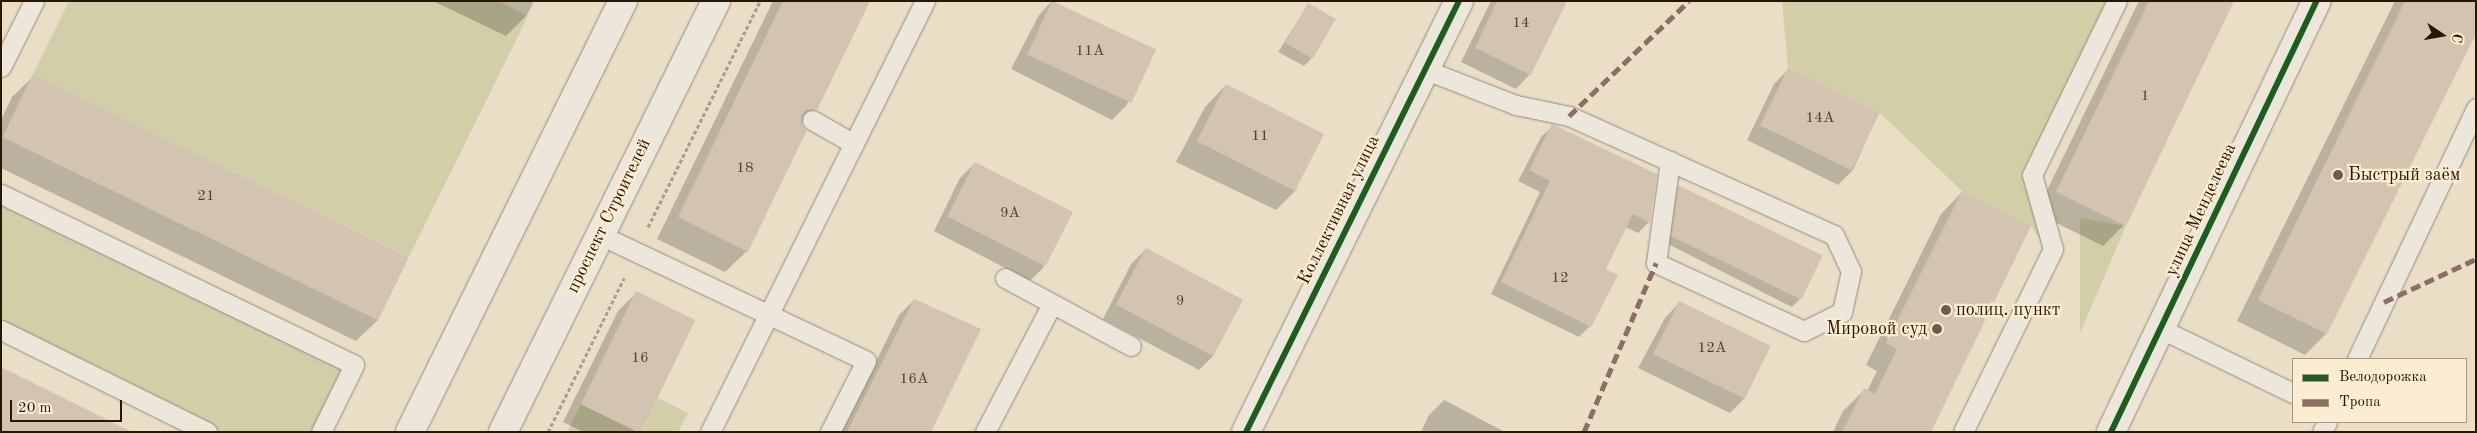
<!DOCTYPE html>
<html>
<head>
<meta charset="utf-8">
<style>
	body { margin:0 }
	#map { position:relative; width:2477px; height:433px; overflow:hidden; background:#eadec7; font-family:"Old Standard TT",serif }
	div>[style] { position:absolute }
	.green>* { inset:0; background:#d2cfa8 }
	.shadow>* { inset:0; background:#0003 }
	.building>* { inset:0; background:#d3c3b1; transform-origin:0 0 }
	.path>* { height:3px; margin-top:-1.5px; transform-origin:0; background:repeating-linear-gradient(90deg,#a69f95 0 4px,transparent 0 6.5px) }
	.roads { filter:drop-shadow(0 0 1px #948c7c) drop-shadow(0 0 1px #948c7c) }
	.service>* { height:19px; margin:-9.5px; padding:0 9.5px; transform-origin:9.5px; border-radius:9.5px; background:#ede6db }
	.minor>* { height:28px; margin:-14px; padding:0 14px; transform-origin:14px; border-radius:14px; background:#ede6db }
	.secondary>* { height:28px; margin:-14px; padding:0 14px; transform-origin:14px; border-radius:14px; background:#ede6db }
	.quiet>* { height:5px; margin-top:-2.5px; transform-origin:0; background:repeating-linear-gradient(90deg,#8d6e63 0 10px,transparent 0 15px) }
	.cycleway>* { height:6px; margin:-3px; padding:0 3px; transform-origin:3px; border-radius:3px; background:#1b5e20 }
	.dots>* { width:14px; height:14px; translate:-50% -50%; box-sizing:border-box; border:2px solid #fbedd1; border-radius:50% }
	span { translate:-50% -50%; white-space:nowrap; text-align:center; line-height:1.15; -webkit-text-stroke:4.5px #fbedd1; paint-order:stroke }
	.number-label { font-size:15px; color:#54422e }
	.number-label span { -webkit-text-stroke-width:0 }
	.poi-label { font-size:18px; color:#291703 }
	.left { translate:0 -50%; text-align:left }
	.right { translate:-100% -50%; text-align:right }
	.street-label { font-size:18px; color:#291703 }
	.frame { position:absolute; inset:0; border:2px solid #291703; pointer-events:none }
	.legend { position:absolute; left:2292px; top:358px; width:175px; height:65px; box-sizing:border-box; background:#fbedd1; border:1px solid #a7977f; margin:0; padding:6px 9px; list-style:none; font-size:15px; color:#291703 }
	.legend li { display:flex; align-items:center; gap:10px; height:25px }
	.legend b { width:25px; border:1px solid #a7977f }
	.north { position:absolute; left:2417px; top:10px; width:50px; height:50px; -webkit-text-stroke:4px #fbedd1; paint-order:stroke; rotate:102deg; font-size:14px; font-weight:700; line-height:20px; text-align:center; color:#291703 }
	.north::after { content:''; display:block; margin:auto; width:18px; height:22px; background:#291703; clip-path:polygon(50% 0,100% 100%,50% 72%,0 100%) }
	.scale { position:absolute; left:10px; top:400px; width:112px; height:22px; box-sizing:border-box; border:2px solid #291703; border-top:0; padding-left:6px; font-size:15px; line-height:18px; white-space:nowrap; color:#291703; -webkit-text-stroke:4px #fbedd1; paint-order:stroke }
</style>
</head>
<body>
<div id="map">
	<div class="green">
		<div style="clip-path:polygon(69px 1px,498px 1px,528px 16px,409px 257px,33px 74px)"></div>
		<div style="clip-path:polygon(1782px 1px,2111px 1px,2026px 176px,2046px 248px,2031px 226px,1962px 191px,1880px 113px,1788px 68px)"></div>
		<div style="clip-path:polygon(1px 202px,347px 367px,315px 432px,219px 432px,1px 324px)"></div>
		<div style="clip-path:polygon(2080px 218px,2126px 226px,2080px 333px)"></div>
		<div style="clip-path:polygon(658px 398px,688px 413px,678px 432px,642px 432px)"></div>
		<div style="clip-path:polygon(581px 404px,639px 432px,567px 432px)"></div>
	</div>
	<div class="shadow">
		<div style="clip-path:polygon(433px 1px,534px 1px,527px 15px,506px 36px)"></div>
		<div style="clip-path:polygon(773px 1px,869px 1px,816px 109px,800px 125px,747px 251px,725px 272px,657px 239px)"></div>
		<div style="clip-path:polygon(1052px 1px,1154px 51px,1126px 106px,1112px 120px,1011px 69px,1039px 15px)"></div>
		<div style="clip-path:polygon(1491px 1px,1565px 1px,1530px 74px,1516px 89px,1461px 62px)"></div>
		<div style="clip-path:polygon(2139px 1px,2233px 1px,2124px 225px,2103px 246px,2036px 213px)"></div>
		<div style="clip-path:polygon(2395px 1px,2476px 1px,2326px 334px,2305px 355px,2237px 321px)"></div>
		<div style="clip-path:polygon(1308px 5px,1312px 58px,1304px 66px,1278px 52px)"></div>
		<div style="clip-path:polygon(1789px 69px,1878px 114px,1853px 170px,1838px 185px,1747px 140px,1774px 84px)"></div>
		<div style="clip-path:polygon(34px 76px,408px 258px,378px 320px,356px 341px,1px 168px,1px 120px,12px 97px)"></div>
		<div style="clip-path:polygon(1226px 85px,1297px 189px,1276px 210px,1176px 162px,1205px 107px)"></div>
		<div style="clip-path:polygon(1553px 126px,1649px 222px,1638px 233px,1625px 227px,1604px 269px,1590px 326px,1579px 337px,1491px 294px,1540px 192px,1518px 181px,1541px 137px)"></div>
		<div style="clip-path:polygon(975px 163px,1044px 267px,1030px 281px,934px 231px,960px 178px)"></div>
		<div style="clip-path:polygon(1678px 187px,1800px 299px,1792px 307px,1664px 242px,1670px 195px)"></div>
		<div style="clip-path:polygon(1962px 192px,1929px 432px,1833px 432px,1843px 411px,1864px 390px,1867px 391px,1877px 371px,1866px 365px,1941px 214px)"></div>
		<div style="clip-path:polygon(1146px 249px,1214px 355px,1199px 370px,1103px 319px,1131px 264px)"></div>
		<div style="clip-path:polygon(636px 293px,694px 321px,641px 432px,583px 432px,563px 422px,618px 311px)"></div>
		<div style="clip-path:polygon(914px 300px,930px 432px,841px 432px,899px 315px)"></div>
		<div style="clip-path:polygon(1679px 303px,1745px 398px,1730px 413px,1638px 368px,1665px 318px)"></div>
		<div style="clip-path:polygon(1444px 400px,1505px 432px,1421px 432px,1429px 415px)"></div>
	</div>
	<div class="building">
		<div style="clip-path:polygon(783px 1px,870px 1px,817px 110px,807px 110px,802px 115px,802px 125px,807px 130px,748px 252px,678px 217px)"></div>
		<div style="left:1052px;top:1px;width:115px;height:59px;rotate:25deg"></div>
		<div style="clip-path:polygon(1497px 1px,1567px 1px,1531px 75px,1475px 48px)"></div>
		<div style="clip-path:polygon(2149px 1px,2234px 1px,2126px 226px,2056px 192px)"></div>
		<div style="clip-path:polygon(2405px 1px,2476px 1px,2476px 34px,2327px 334px,2258px 300px)"></div>
		<div style="left:1308px;top:3px;width:32px;height:46px;rotate:30deg"></div>
		<div style="left:1788px;top:68px;width:102px;height:64px;rotate:26deg"></div>
		<div style="left:33px;top:74px;width:418px;height:70px;rotate:26deg"></div>
		<div style="left:1226px;top:84px;width:110px;height:64px;rotate:27deg"></div>
		<div style="clip-path:polygon(1552px 124px,1657px 174px,1650px 223px,1633px 214px,1606px 269px,1618px 275px,1591px 327px,1501px 282px,1550px 181px,1529px 170px)"></div>
		<div style="left:975px;top:162px;width:110px;height:61px;rotate:27deg"></div>
		<div style="left:1678px;top:185px;width:161px;height:49px;rotate:26deg"></div>
		<div style="clip-path:polygon(1962px 191px,2031px 226px,1931px 432px,1842px 432px,1864px 388px,1875px 394px,1897px 349px,1886px 343px)"></div>
		<div style="left:1146px;top:248px;width:110px;height:64px;rotate:28deg"></div>
		<div style="left:636px;top:291px;width:66px;height:126px;rotate:26deg"></div>
		<div style="clip-path:polygon(914px 299px,981px 329px,931px 432px,847px 432px)"></div>
		<div style="left:1679px;top:301px;width:102px;height:59px;rotate:26deg"></div>
		<div style="clip-path:polygon(1px 367px,132px 432px,1px 432px)"></div>
	</div>
	<div class="path">
		<div style="left:648px;top:227px;width:252px;rotate:-63.6deg"></div>
		<div style="left:548px;top:432px;width:172px;rotate:-63.7deg"></div>
	</div>
	<div class="roads">
		<div class="service">
			<div style="left:1px;top:67px;width:74px;rotate:-63.4deg"></div>
			<div style="left:1426px;top:70px;width:97px;rotate:21.3deg"></div>
			<div style="left:1516px;top:105px;width:54px;rotate:11.7deg"></div>
			<div style="left:1569px;top:116px;width:290px;rotate:24.2deg"></div>
			<div style="left:1834px;top:235px;width:40px;rotate:65deg"></div>
			<div style="left:1851px;top:271px;width:42px;rotate:102.4deg"></div>
			<div style="left:1842px;top:312px;width:42px;rotate:153.4deg"></div>
			<div style="left:1804px;top:331px;width:163px;rotate:-155.3deg"></div>
			<div style="left:1656px;top:263px;width:103px;rotate:-82.2deg"></div>
			<div style="left:812px;top:120px;width:48px;rotate:29.7deg"></div>
			<div style="left:1px;top:194px;width:392px;rotate:25.8deg"></div>
			<div style="left:354px;top:365px;width:75px;rotate:116.2deg"></div>
			<div style="left:600px;top:235px;width:294px;rotate:25.3deg"></div>
			<div style="left:866px;top:361px;width:80px;rotate:116.9deg"></div>
			<div style="left:1005px;top:278px;width:143px;rotate:28.4deg"></div>
			<div style="left:2161px;top:329px;width:147px;rotate:25.9deg"></div>
			<div style="left:1px;top:330px;width:230px;rotate:26.3deg"></div>
			<div style="left:2357px;top:359px;width:278px;rotate:-64.6deg"></div>
			<div style="left:710px;top:432px;width:482px;rotate:-63.5deg"></div>
			<div style="left:985px;top:432px;width:144px;rotate:-62.4deg"></div>
			<div style="left:1963px;top:432px;width:204px;rotate:-63.8deg"></div>
			<div style="left:2053px;top:249px;width:77px;rotate:-105.8deg"></div>
			<div style="left:2032px;top:175px;width:194px;rotate:-64deg"></div>
			<div style="left:2322px;top:432px;width:11px;rotate:-63deg"></div>
		</div>
		<div class="minor">
			<div style="left:1246px;top:432px;width:481px;rotate:-63.7deg"></div>
			<div style="left:2111px;top:432px;width:478px;rotate:-64.5deg"></div>
		</div>
		<div class="secondary">
			<div style="left:410px;top:432px;width:481px;rotate:-63.7deg"></div>
			<div style="left:503px;top:432px;width:481px;rotate:-63.7deg"></div>
		</div>
	</div>
	<div class="quiet">
		<div style="left:1569px;top:116px;width:166px;rotate:-43.8deg"></div>
		<div style="left:2384px;top:302px;width:102px;rotate:-25.1deg"></div>
		<div style="left:1584px;top:432px;width:184px;rotate:-66.9deg"></div>
	</div>
	<div class="cycleway">
		<div style="left:1246px;top:432px;width:481px;rotate:-63.7deg"></div>
		<div style="left:2111px;top:432px;width:478px;rotate:-64.5deg"></div>
	</div>
	<div class="dots">
		<div style="left:2338px;top:175px;background:#6d5d48"></div>
		<div style="left:1946px;top:310px;background:#6d5d48"></div>
		<div style="left:1937px;top:329px;background:#6d5d48"></div>
	</div>
	<div class="number-label">
		<span style="left:1521px;top:24px">14</span>
		<span style="left:1090px;top:52px">11А</span>
		<span style="left:2145px;top:97px">1</span>
		<span style="left:1820px;top:119px">14А</span>
		<span style="left:1260px;top:137px">11</span>
		<span style="left:745px;top:169px">18</span>
		<span style="left:206px;top:197px">21</span>
		<span style="left:1010px;top:214px">9А</span>
		<span style="left:1560px;top:279px">12</span>
		<span style="left:1180px;top:302px">9</span>
		<span style="left:1712px;top:349px">12А</span>
		<span style="left:640px;top:359px">16</span>
		<span style="left:914px;top:380px">16А</span>
	</div>
	<div class="poi-label">
		<span class="left" style="left:2348px;top:175px">Быстрый заём</span>
		<span class="left" style="left:1956px;top:310px">полиц. пункт</span>
		<span class="right" style="left:1927px;top:329px">Мировой суд</span>
	</div>
	<div class="street-label">
		<span style="left:1339px;top:210px;rotate:-64deg">Коллективная улица</span>
		<span style="left:2201px;top:210px;rotate:-65deg">улица Менделеева</span>
		<span style="left:609px;top:216px;rotate:-64deg">проспект Строителей</span>
	</div>
	<div class="frame"></div>
	<ul class="legend">
	<li><b style="height:6px;background:#1b5e20"></b>Велодорожка</li>
	<li><b style="height:6px;background:#8d6e63"></b>Тропа</li>
	</ul>
	<div class="north">С</div>
	<div class="scale">20 m</div>
</div>
</body>
</html>
